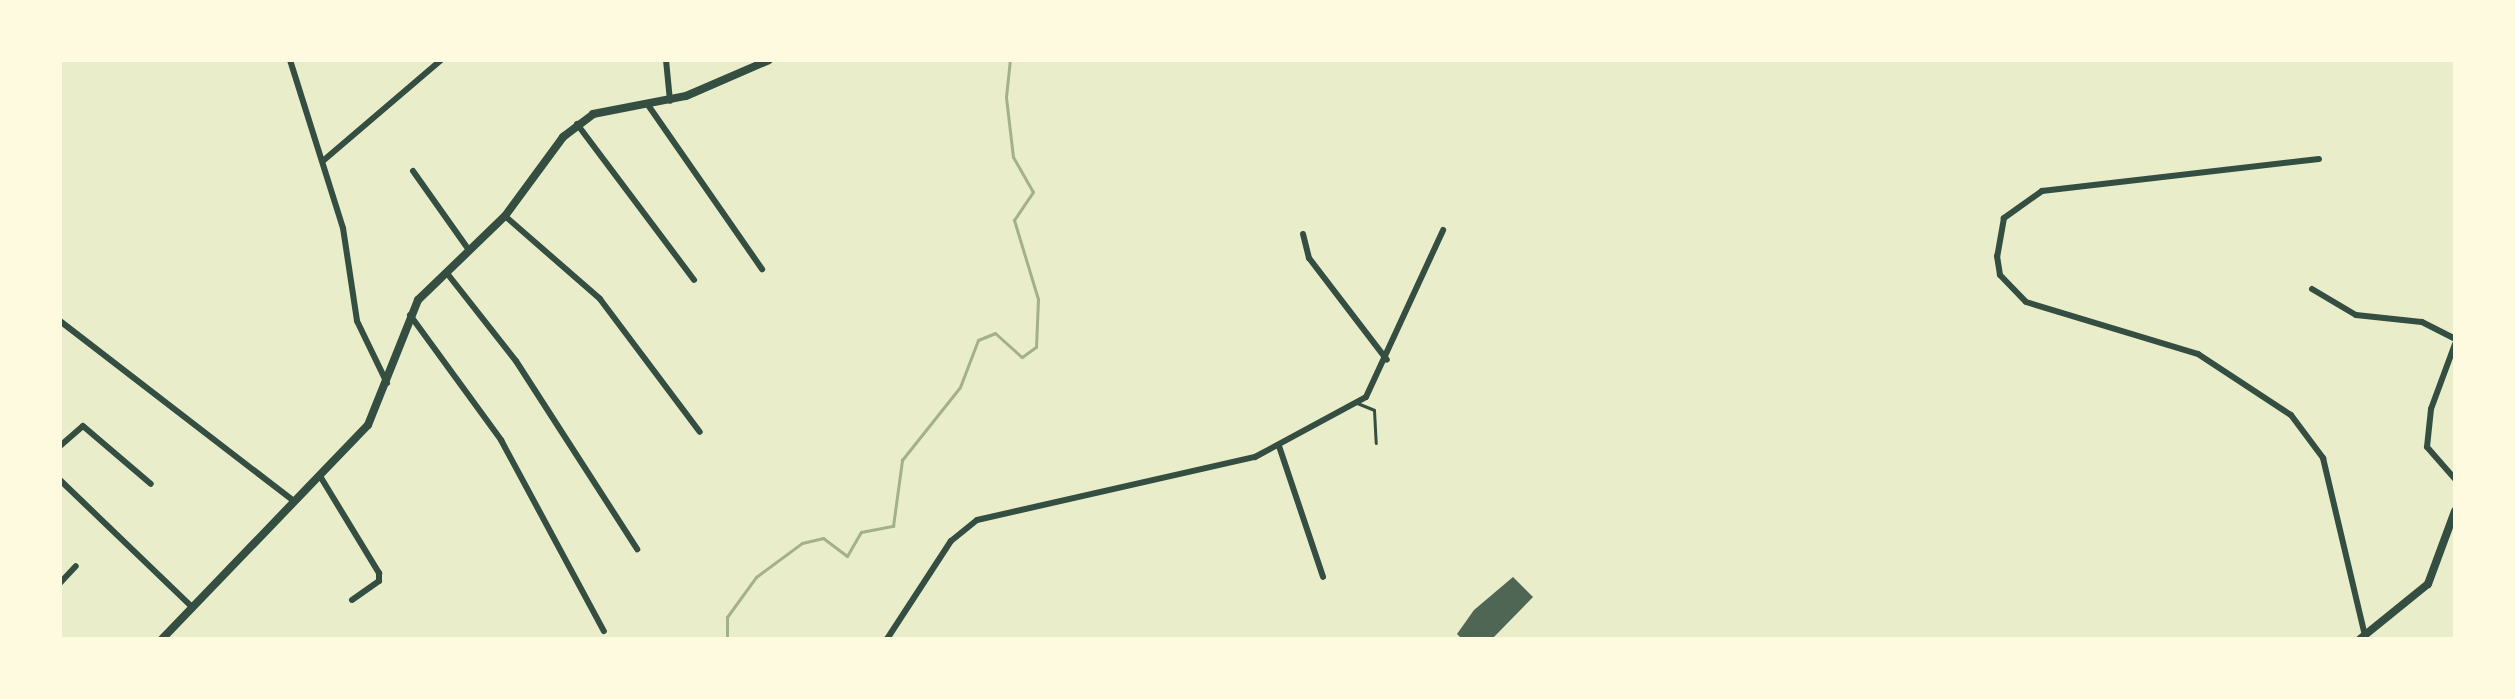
<!DOCTYPE html>
<html>
<head>
<meta charset="utf-8">
<style>
	body { margin:0 }
	#map { position:relative; width:2515px; height:699px; overflow:hidden; background:#e9edc9; font-family:"Open Sans",sans-serif }
	div>[style] { position:absolute }
	.stream>* { height:3px; margin:-1.5px; padding:0 1.5px; transform-origin:1.5px; border-radius:1.5px; background:#a3b18a }
	.building>* { inset:0; background:#4f6655 }
	.service>* { height:3px; margin:-1.5px; padding:0 1.5px; transform-origin:1.5px; border-radius:1.5px; background:#344e41 }
	.minor>* { height:6px; margin:-3px; padding:0 3px; transform-origin:3px; border-radius:3px; background:#344e41 }
	.tertiary>* { height:8px; margin:-4px; padding:0 4px; transform-origin:4px; border-radius:4px; background:#344e41 }
	span { translate:-50% -50%; white-space:nowrap; text-align:center; line-height:1.15; -webkit-text-stroke:8px #fefae0; paint-order:stroke }
	.frame { position:absolute; inset:0; border:62px solid #fefae0; pointer-events:none }
</style>
</head>
<body>
<div id="map">
	<div class="stream">
		<div style="left:727px;top:639px;width:22px;rotate:-90deg"></div>
		<div style="left:727px;top:617px;width:49px;rotate:-54.1deg"></div>
		<div style="left:756px;top:577px;width:57px;rotate:-36.5deg"></div>
		<div style="left:802px;top:543px;width:22px;rotate:-13deg"></div>
		<div style="left:823px;top:538px;width:30px;rotate:37deg"></div>
		<div style="left:847px;top:556px;width:28px;rotate:-60deg"></div>
		<div style="left:861px;top:532px;width:33px;rotate:-11deg"></div>
		<div style="left:893px;top:526px;width:67px;rotate:-82.2deg"></div>
		<div style="left:902px;top:460px;width:93px;rotate:-51.5deg"></div>
		<div style="left:960px;top:387px;width:50px;rotate:-69deg"></div>
		<div style="left:978px;top:340px;width:18px;rotate:-22deg"></div>
		<div style="left:995px;top:333px;width:36px;rotate:42deg"></div>
		<div style="left:1022px;top:357px;width:17px;rotate:-36deg"></div>
		<div style="left:1036px;top:347px;width:48px;rotate:-87.6deg"></div>
		<div style="left:1038px;top:299px;width:83px;rotate:-106.9deg"></div>
		<div style="left:1014px;top:220px;width:34px;rotate:-56deg"></div>
		<div style="left:1033px;top:192px;width:40px;rotate:-119.7deg"></div>
		<div style="left:1013px;top:157px;width:60px;rotate:-96.7deg"></div>
		<div style="left:1006px;top:97px;width:37px;rotate:-84deg"></div>
	</div>
	<div class="building">
		<div style="clip-path:polygon(1513px 577px,1533px 597px,1492px 639px,1462px 639px,1457px 634px,1474px 610px)"></div>
	</div>
	<div class="service">
		<div style="left:1357px;top:403px;width:18px;rotate:22deg"></div>
		<div style="left:1374px;top:410px;width:33px;rotate:87deg"></div>
	</div>
	<div class="minor">
		<div style="left:290px;top:60px;width:176px;rotate:72.5deg"></div>
		<div style="left:343px;top:228px;width:94px;rotate:81.4deg"></div>
		<div style="left:357px;top:321px;width:69px;rotate:64.2deg"></div>
		<div style="left:666px;top:60px;width:41px;rotate:84.4deg"></div>
		<div style="left:648px;top:105px;width:200px;rotate:55.2deg"></div>
		<div style="left:577px;top:124px;width:195px;rotate:53.1deg"></div>
		<div style="left:2319px;top:159px;width:279px;rotate:173.4deg"></div>
		<div style="left:2042px;top:191px;width:47px;rotate:144.6deg"></div>
		<div style="left:2004px;top:218px;width:39px;rotate:100deg"></div>
		<div style="left:1997px;top:256px;width:19px;rotate:81deg"></div>
		<div style="left:2000px;top:275px;width:37px;rotate:46deg"></div>
		<div style="left:2026px;top:302px;width:180px;rotate:16.8deg"></div>
		<div style="left:2198px;top:354px;width:111px;rotate:33.3deg"></div>
		<div style="left:2291px;top:415px;width:54px;rotate:53.3deg"></div>
		<div style="left:2323px;top:458px;width:182px;rotate:76.7deg"></div>
		<div style="left:324px;top:160px;width:154px;rotate:-40.5deg"></div>
		<div style="left:413px;top:171px;width:97px;rotate:54.7deg"></div>
		<div style="left:505px;top:216px;width:126px;rotate:41.1deg"></div>
		<div style="left:600px;top:299px;width:166px;rotate:53.1deg"></div>
		<div style="left:1303px;top:234px;width:25px;rotate:76deg"></div>
		<div style="left:1309px;top:258px;width:128px;rotate:52.6deg"></div>
		<div style="left:446px;top:272px;width:113px;rotate:51.8deg"></div>
		<div style="left:516px;top:361px;width:224px;rotate:57.2deg"></div>
		<div style="left:2312px;top:289px;width:51px;rotate:30.6deg"></div>
		<div style="left:2356px;top:315px;width:66px;rotate:6.1deg"></div>
		<div style="left:2422px;top:322px;width:37px;rotate:27deg"></div>
		<div style="left:410px;top:315px;width:155px;rotate:53.9deg"></div>
		<div style="left:501px;top:440px;width:217px;rotate:61.7deg"></div>
		<div style="left:60px;top:321px;width:295px;rotate:37.6deg"></div>
		<div style="left:2455px;top:344px;width:69px;rotate:110.3deg"></div>
		<div style="left:2431px;top:409px;width:38px;rotate:96deg"></div>
		<div style="left:2427px;top:447px;width:43px;rotate:48.8deg"></div>
		<div style="left:60px;top:446px;width:30px;rotate:-41deg"></div>
		<div style="left:83px;top:426px;width:89px;rotate:40.5deg"></div>
		<div style="left:1279px;top:446px;width:138px;rotate:71.4deg"></div>
		<div style="left:320px;top:476px;width:114px;rotate:58.7deg"></div>
		<div style="left:379px;top:573px;width:8px;rotate:90deg"></div>
		<div style="left:379px;top:581px;width:33px;rotate:145deg"></div>
		<div style="left:60px;top:480px;width:182px;rotate:43.9deg"></div>
		<div style="left:60px;top:583px;width:23px;rotate:-47deg"></div>
		<div style="left:887px;top:639px;width:117px;rotate:-56.9deg"></div>
		<div style="left:951px;top:541px;width:33px;rotate:-39deg"></div>
		<div style="left:977px;top:520px;width:285px;rotate:-12.8deg"></div>
		<div style="left:1255px;top:457px;width:126px;rotate:-28.4deg"></div>
		<div style="left:1366px;top:397px;width:184px;rotate:-65.2deg"></div>
	</div>
	<div class="tertiary">
		<div style="left:162px;top:639px;width:297px;rotate:-46.1deg"></div>
		<div style="left:368px;top:425px;width:135px;rotate:-68.2deg"></div>
		<div style="left:418px;top:300px;width:121px;rotate:-44deg"></div>
		<div style="left:505px;top:216px;width:98px;rotate:-53.7deg"></div>
		<div style="left:563px;top:137px;width:38px;rotate:-37deg"></div>
		<div style="left:593px;top:114px;width:95px;rotate:-11deg"></div>
		<div style="left:686px;top:96px;width:90px;rotate:-23.4deg"></div>
		<div style="left:2360px;top:639px;width:87px;rotate:-39deg"></div>
		<div style="left:2428px;top:584px;width:78px;rotate:-69.7deg"></div>
	</div>
	<div class="frame"></div>
</div>
</body>
</html>
